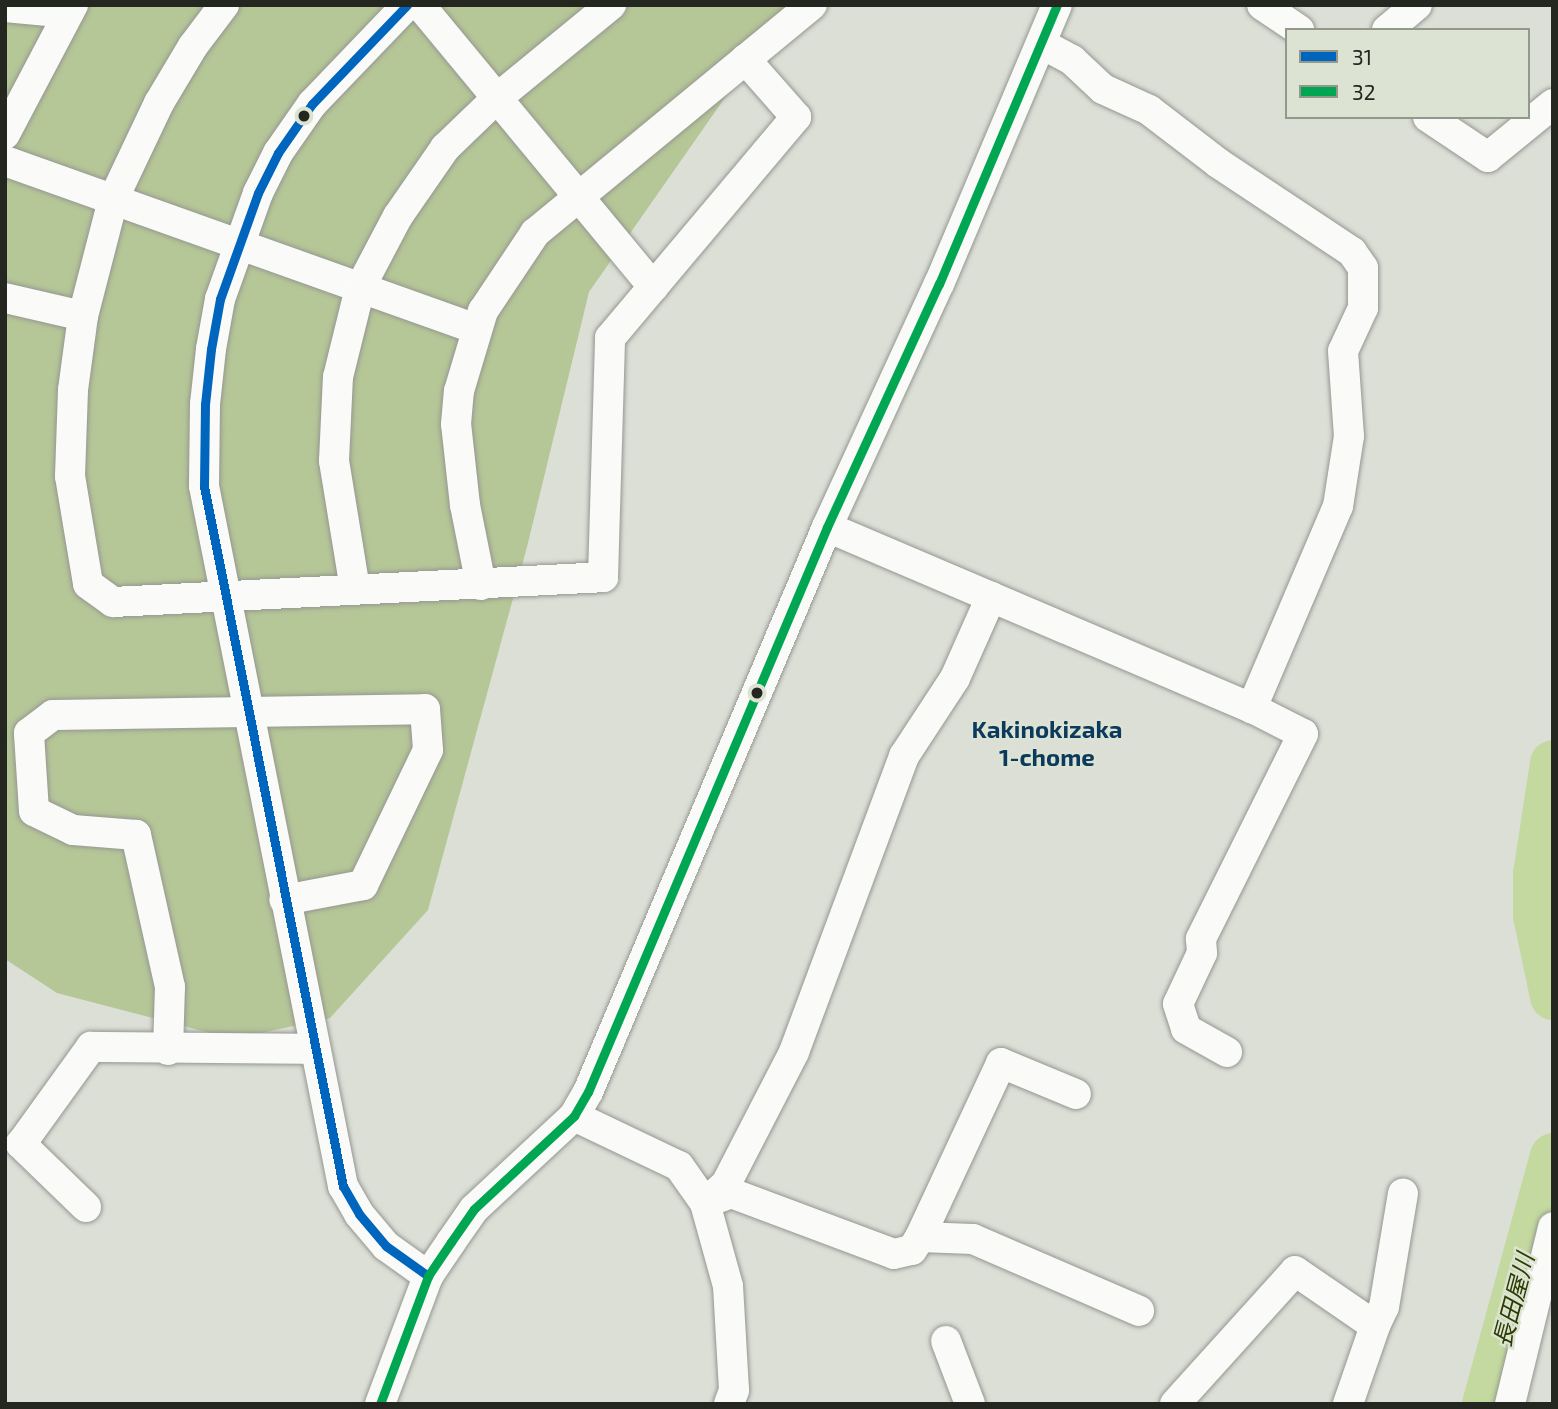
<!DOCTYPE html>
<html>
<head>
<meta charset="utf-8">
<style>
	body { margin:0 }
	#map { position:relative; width:1558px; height:1409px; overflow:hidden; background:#dbdfd6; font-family:"Exo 2","Noto Sans JP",sans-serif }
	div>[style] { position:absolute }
	.forest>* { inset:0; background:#b5c697 }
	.river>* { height:47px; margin:-23.5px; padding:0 23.5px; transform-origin:23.5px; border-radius:23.5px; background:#c3d99f }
	.roads { filter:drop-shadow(0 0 2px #959791) drop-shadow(0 0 2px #959791) }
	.minor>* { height:30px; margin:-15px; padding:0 15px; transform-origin:15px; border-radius:15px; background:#fafaf9 }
	.bus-1>* { height:9px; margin:-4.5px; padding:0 4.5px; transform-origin:4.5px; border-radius:4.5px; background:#0065bd }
	.bus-2>* { height:9px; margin:-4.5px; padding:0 4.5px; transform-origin:4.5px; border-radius:4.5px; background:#00a651 }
	.dots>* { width:19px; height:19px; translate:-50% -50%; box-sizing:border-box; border:4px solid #dce3d2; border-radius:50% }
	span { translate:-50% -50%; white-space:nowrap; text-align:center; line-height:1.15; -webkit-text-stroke:5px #dce3d2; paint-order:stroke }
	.neighbourhood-label { font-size:24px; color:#0c395e; font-weight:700 }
	.water-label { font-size:24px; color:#2c3c01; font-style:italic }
	.frame { position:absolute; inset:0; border:7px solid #242720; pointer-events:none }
	.legend { position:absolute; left:1285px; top:28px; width:245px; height:91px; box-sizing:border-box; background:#dce3d2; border:2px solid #92988b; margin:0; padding:9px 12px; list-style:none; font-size:21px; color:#242720 }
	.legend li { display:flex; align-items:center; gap:14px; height:35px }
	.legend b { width:35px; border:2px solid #92988b }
</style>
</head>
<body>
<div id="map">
	<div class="forest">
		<div style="clip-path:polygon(5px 5px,827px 5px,759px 49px,589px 292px,527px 547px,428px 910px,330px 1018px,233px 1039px,57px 993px,5px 959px)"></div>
	</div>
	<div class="river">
		<div style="left:1553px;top:763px;width:112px;rotate:98.7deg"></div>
		<div style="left:1536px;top:874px;width:41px;rotate:90deg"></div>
		<div style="left:1536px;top:915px;width:83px;rotate:78.1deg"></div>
		<div style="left:1485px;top:1404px;width:257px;rotate:-74.7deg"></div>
	</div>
	<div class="roads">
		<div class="minor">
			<div style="left:224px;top:5px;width:51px;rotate:127.1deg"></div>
			<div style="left:193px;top:46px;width:66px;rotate:120.8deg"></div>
			<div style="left:159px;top:103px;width:107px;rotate:115.4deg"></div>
			<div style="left:113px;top:200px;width:120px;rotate:104.5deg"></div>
			<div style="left:83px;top:316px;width:75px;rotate:97.7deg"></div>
			<div style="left:73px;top:390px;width:86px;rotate:92deg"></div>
			<div style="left:70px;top:476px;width:109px;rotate:80.5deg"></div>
			<div style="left:88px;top:584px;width:31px;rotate:36deg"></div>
			<div style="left:113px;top:602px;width:491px;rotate:-2.9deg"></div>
			<div style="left:603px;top:577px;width:239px;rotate:-88.3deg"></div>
			<div style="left:610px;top:338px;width:289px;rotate:-49.9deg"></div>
			<div style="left:796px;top:117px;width:77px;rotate:-131.3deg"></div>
			<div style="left:407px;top:5px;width:137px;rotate:133.8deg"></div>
			<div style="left:312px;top:104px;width:60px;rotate:124.8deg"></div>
			<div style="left:278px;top:153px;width:45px;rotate:116.6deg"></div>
			<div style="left:258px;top:193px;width:113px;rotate:109.7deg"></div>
			<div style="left:220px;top:299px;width:51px;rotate:100.2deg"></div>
			<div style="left:211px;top:349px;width:55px;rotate:96.2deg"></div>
			<div style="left:205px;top:404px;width:82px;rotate:90.7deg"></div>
			<div style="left:204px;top:486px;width:714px;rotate:78.77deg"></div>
			<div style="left:343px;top:1186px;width:32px;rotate:60deg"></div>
			<div style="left:359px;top:1214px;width:42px;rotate:49.8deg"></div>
			<div style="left:386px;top:1246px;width:52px;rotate:35.5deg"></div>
			<div style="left:420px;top:5px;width:366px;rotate:50.4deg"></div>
			<div style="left:1262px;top:5px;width:45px;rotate:34deg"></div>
			<div style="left:5px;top:7px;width:62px;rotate:5.5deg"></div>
			<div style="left:1387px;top:30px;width:39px;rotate:-40deg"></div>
			<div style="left:1042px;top:44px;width:34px;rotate:28deg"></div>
			<div style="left:1072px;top:60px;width:42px;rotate:43.1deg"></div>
			<div style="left:1103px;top:89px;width:51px;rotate:24.5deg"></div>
			<div style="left:1149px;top:110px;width:87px;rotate:37.5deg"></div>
			<div style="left:1218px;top:163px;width:161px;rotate:33.6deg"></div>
			<div style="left:1352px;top:252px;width:19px;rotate:55deg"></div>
			<div style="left:1363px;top:268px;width:40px;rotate:90deg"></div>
			<div style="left:1363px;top:308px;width:47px;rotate:114.9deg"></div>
			<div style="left:1343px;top:351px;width:85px;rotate:86deg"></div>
			<div style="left:1349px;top:436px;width:71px;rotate:98.9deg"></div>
			<div style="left:1338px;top:506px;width:220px;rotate:113.1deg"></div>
			<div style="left:1428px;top:117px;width:72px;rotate:33.7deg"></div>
			<div style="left:1488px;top:157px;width:84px;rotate:-39.2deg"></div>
			<div style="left:5px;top:134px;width:146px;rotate:-62.2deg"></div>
			<div style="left:5px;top:161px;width:500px;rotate:19.63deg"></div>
			<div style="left:5px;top:298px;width:80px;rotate:13deg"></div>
			<div style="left:827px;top:527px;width:462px;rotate:23.1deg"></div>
			<div style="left:1252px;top:708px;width:57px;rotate:27deg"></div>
			<div style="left:1303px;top:734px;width:229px;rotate:116.5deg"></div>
			<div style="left:1201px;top:939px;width:14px;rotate:86deg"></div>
			<div style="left:1202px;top:953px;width:56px;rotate:115.2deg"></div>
			<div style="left:1178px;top:1004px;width:26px;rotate:72deg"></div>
			<div style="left:1186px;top:1029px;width:47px;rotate:29.3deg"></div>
			<div style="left:481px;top:585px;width:82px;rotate:-101.3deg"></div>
			<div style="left:465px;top:505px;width:81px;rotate:-96.3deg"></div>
			<div style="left:456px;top:424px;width:33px;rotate:-85deg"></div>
			<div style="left:459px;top:391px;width:84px;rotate:-73.3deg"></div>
			<div style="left:483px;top:311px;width:94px;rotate:-56.3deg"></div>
			<div style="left:535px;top:233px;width:359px;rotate:-39.5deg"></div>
			<div style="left:355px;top:589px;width:130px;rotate:-99.3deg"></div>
			<div style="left:334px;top:461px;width:84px;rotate:-87.3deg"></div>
			<div style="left:338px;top:377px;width:92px;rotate:-76.1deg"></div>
			<div style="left:360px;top:288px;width:81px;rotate:-62.2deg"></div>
			<div style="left:398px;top:216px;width:83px;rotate:-55.3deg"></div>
			<div style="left:445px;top:148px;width:71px;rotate:-43.9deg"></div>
			<div style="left:496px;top:99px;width:149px;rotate:-39.3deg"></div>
			<div style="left:168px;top:1050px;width:63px;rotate:-88.2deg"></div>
			<div style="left:170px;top:987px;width:156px;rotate:-102.6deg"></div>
			<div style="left:136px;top:835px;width:63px;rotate:-175.5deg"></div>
			<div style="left:73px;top:830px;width:43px;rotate:-154deg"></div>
			<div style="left:34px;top:811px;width:78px;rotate:-93.7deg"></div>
			<div style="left:29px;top:733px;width:30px;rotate:-37deg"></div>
			<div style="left:53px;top:715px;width:372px;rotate:-0.9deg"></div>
			<div style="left:425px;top:709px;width:41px;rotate:85.8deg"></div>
			<div style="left:428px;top:750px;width:150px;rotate:115.7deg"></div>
			<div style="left:363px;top:885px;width:80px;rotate:169.2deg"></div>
			<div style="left:574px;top:1116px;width:116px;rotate:25.5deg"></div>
			<div style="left:679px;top:1166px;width:45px;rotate:54.9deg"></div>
			<div style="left:705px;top:1203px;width:28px;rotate:-21deg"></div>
			<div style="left:731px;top:1193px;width:174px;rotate:20.5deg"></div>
			<div style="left:894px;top:1254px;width:18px;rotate:-13deg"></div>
			<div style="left:912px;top:1250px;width:15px;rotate:-58deg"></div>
			<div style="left:920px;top:1237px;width:192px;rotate:-65deg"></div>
			<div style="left:1001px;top:1063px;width:81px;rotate:22.5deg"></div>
			<div style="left:86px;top:1207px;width:91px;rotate:-135.9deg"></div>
			<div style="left:21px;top:1144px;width:120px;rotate:-54.2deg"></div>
			<div style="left:91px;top:1047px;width:222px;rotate:0.5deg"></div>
			<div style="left:920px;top:1237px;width:53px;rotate:2.2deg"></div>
			<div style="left:973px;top:1239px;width:181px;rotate:23.4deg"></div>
			<div style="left:1375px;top:1326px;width:21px;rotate:-65deg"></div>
			<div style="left:1384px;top:1307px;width:115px;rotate:-80.5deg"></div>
			<div style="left:946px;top:1341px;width:67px;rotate:69.1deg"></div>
			<div style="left:380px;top:1404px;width:137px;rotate:-69.4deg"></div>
			<div style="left:428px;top:1276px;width:41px;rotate:-55.9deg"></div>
			<div style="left:451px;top:1242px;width:40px;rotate:-55.1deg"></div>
			<div style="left:474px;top:1209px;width:137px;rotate:-42.9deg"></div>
			<div style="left:574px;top:1116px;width:28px;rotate:-60deg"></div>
			<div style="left:588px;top:1092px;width:613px;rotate:-67.07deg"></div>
			<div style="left:827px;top:527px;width:268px;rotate:-65.3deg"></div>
			<div style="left:939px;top:284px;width:303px;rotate:-67.1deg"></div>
			<div style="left:729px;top:1404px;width:15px;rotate:-70deg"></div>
			<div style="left:734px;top:1390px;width:104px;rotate:-93.3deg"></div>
			<div style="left:728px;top:1286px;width:86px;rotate:-105.5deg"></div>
			<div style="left:705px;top:1203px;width:28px;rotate:-42deg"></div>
			<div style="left:726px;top:1184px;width:148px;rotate:-62.7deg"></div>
			<div style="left:794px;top:1052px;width:316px;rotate:-69.6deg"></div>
			<div style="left:904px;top:756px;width:93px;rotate:-56.8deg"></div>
			<div style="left:955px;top:678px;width:89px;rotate:-66deg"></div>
			<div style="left:1175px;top:1404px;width:179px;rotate:-47.9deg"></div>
			<div style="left:1295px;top:1271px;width:97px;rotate:34.5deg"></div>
			<div style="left:1375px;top:1326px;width:83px;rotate:109.1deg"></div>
			<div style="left:1510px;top:1404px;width:182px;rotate:-76.3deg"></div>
		</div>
	</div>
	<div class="bus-1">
		<div style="left:407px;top:5px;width:137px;rotate:133.8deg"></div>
		<div style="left:312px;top:104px;width:60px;rotate:124.8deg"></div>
		<div style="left:278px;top:153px;width:45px;rotate:116.6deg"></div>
		<div style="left:258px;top:193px;width:113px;rotate:109.7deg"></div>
		<div style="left:220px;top:299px;width:51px;rotate:100.2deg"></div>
		<div style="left:211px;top:349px;width:55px;rotate:96.2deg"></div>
		<div style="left:205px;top:404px;width:82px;rotate:90.7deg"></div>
		<div style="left:204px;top:486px;width:714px;rotate:78.77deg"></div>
		<div style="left:343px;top:1186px;width:32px;rotate:60deg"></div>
		<div style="left:359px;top:1214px;width:42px;rotate:49.8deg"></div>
		<div style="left:386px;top:1246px;width:52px;rotate:35.5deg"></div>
	</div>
	<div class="bus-2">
		<div style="left:380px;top:1404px;width:137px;rotate:-69.4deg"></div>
		<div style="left:428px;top:1276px;width:41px;rotate:-55.9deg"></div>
		<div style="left:451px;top:1242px;width:40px;rotate:-55.1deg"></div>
		<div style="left:474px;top:1209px;width:137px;rotate:-42.9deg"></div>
		<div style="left:574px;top:1116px;width:28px;rotate:-60deg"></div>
		<div style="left:588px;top:1092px;width:613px;rotate:-67.07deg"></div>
		<div style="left:827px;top:527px;width:268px;rotate:-65.3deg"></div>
		<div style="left:939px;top:284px;width:303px;rotate:-67.1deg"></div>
	</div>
	<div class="dots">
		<div style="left:304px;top:116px;background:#242720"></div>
		<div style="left:757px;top:693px;background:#242720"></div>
	</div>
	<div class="neighbourhood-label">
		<span style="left:1047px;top:743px">Kakinokizaka<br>1-chome</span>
	</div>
	<div class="water-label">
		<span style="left:1513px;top:1300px;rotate:-75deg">長田屋川</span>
	</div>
	<div class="frame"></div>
	<ul class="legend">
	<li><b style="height:9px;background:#0065bd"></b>31</li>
	<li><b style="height:9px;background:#00a651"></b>32</li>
	</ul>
</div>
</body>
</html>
